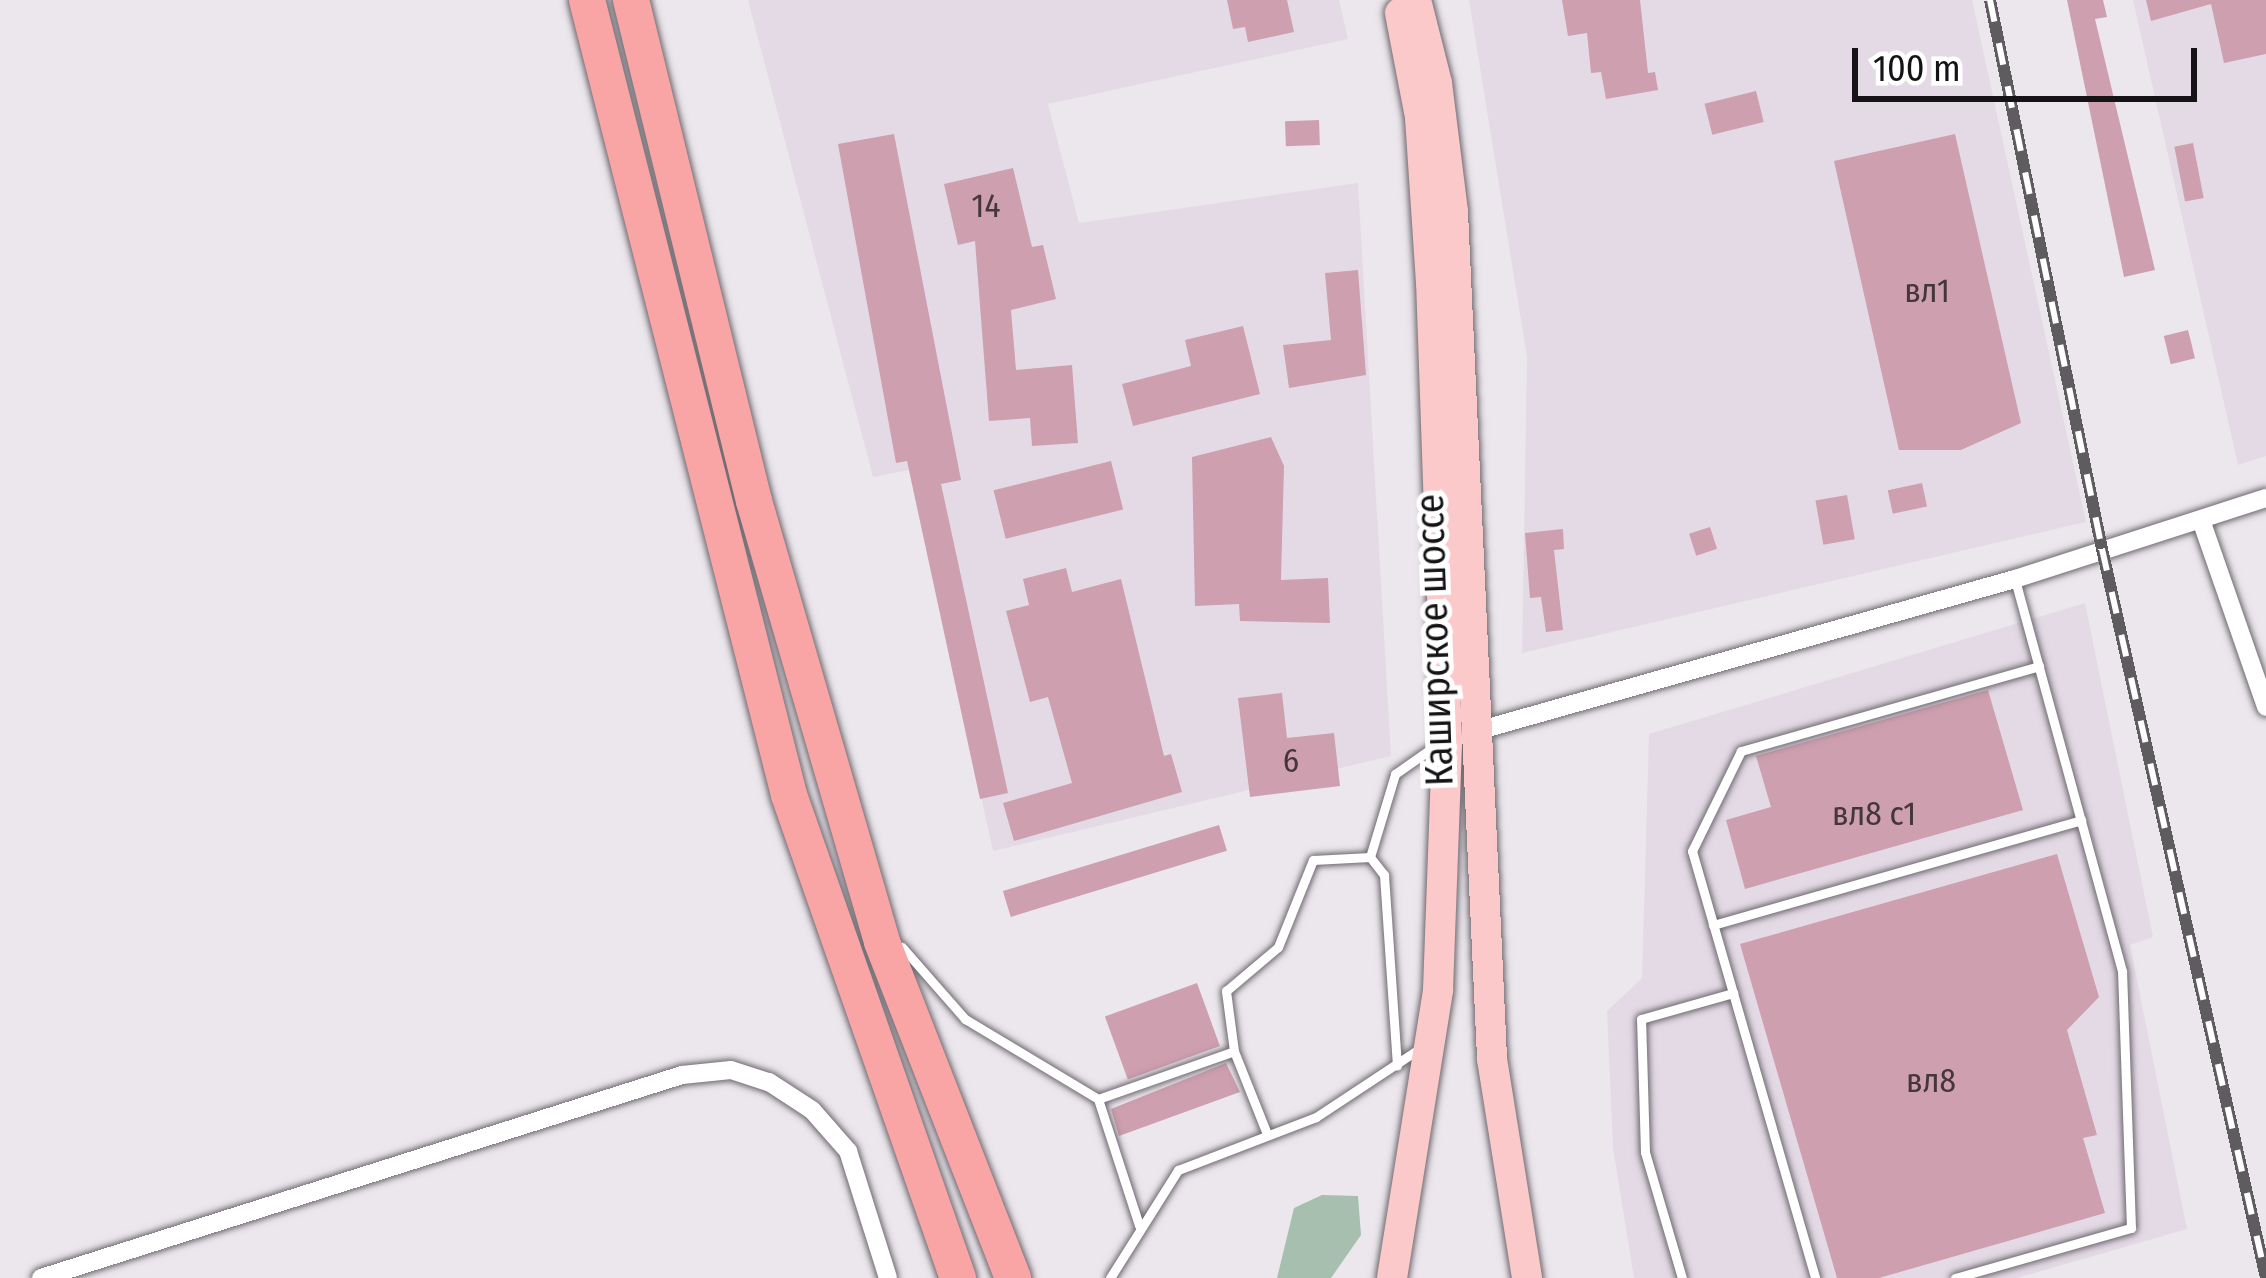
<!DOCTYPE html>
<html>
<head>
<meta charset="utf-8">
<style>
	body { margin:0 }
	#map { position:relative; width:2266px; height:1278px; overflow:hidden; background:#ece7ed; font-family:"Fira Sans Condensed",sans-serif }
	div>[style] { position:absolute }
	.built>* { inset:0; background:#e4dae6 }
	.green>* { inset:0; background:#a6bfaf }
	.building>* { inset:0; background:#ce9fae; transform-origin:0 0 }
	.roads { filter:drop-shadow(0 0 3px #6f6a70) drop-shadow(0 0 3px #6f6a70) }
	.lane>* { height:9px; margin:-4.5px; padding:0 4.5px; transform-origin:4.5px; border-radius:4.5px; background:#fff }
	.street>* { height:18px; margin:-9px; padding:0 9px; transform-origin:9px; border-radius:9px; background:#fff }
	.primary>* { height:30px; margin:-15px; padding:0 15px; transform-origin:15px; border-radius:15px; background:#fbc9ca }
	.highway>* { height:36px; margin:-18px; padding:0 18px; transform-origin:18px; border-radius:18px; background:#f9a5a6 }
	.rail>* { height:12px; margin-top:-6px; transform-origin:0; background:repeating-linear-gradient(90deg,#fff 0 22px,#5f5c60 0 44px); box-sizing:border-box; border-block:3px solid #5f5c60 }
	span { translate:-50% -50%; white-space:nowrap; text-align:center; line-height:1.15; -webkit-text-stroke:10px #fff; paint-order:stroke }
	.number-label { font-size:33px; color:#43363c }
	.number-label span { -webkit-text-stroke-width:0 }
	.street-label { font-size:39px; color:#151316 }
	.scale { position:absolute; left:1852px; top:48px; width:345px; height:54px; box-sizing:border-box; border:6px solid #151316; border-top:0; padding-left:15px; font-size:36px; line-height:42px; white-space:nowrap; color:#151316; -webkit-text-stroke:9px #fff; paint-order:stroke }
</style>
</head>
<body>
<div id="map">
	<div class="built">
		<div style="clip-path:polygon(748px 0,1339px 0,1348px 39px,1048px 104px,1079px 223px,1358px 183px,1391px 756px,993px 851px,909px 470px,873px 477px)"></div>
		<div style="clip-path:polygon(1469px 0,1972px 0,2086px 522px,1522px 653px,1527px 357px)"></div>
		<div style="clip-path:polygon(2133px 0,2266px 0,2266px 456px,2238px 465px)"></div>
		<div style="clip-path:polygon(2085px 603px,2153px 937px,2130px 945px,2187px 1229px,2017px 1278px,1634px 1278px,1613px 1148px,1607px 1011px,1642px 978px,1649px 734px)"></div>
	</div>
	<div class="green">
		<div style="clip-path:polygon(1322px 1195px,1358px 1196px,1361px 1235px,1331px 1278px,1277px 1278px,1294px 1208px)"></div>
	</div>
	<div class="building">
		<div style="clip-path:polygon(1227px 0,1287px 0,1294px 32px,1248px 42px,1245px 27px,1233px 29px)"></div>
		<div style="clip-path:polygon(1562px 0,1640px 0,1648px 73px,1655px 72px,1658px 90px,1606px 99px,1601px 72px,1591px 73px,1587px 33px,1568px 36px)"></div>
		<div style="clip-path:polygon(2067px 0,2103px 0,2107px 17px,2095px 19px,2155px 270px,2124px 277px)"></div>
		<div style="clip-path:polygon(2146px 0,2266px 0,2266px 54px,2224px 63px,2211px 4px,2151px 21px)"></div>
		<div style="left:1756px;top:91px;width:32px;height:53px;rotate:76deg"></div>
		<div style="left:1319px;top:120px;width:25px;height:34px;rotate:88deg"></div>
		<div style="clip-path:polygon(894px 134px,961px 480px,941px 484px,1008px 793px,980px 799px,907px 461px,896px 463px,838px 144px)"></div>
		<div style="clip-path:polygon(1955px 134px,2021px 423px,1961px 450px,1899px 450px,1834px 161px)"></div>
		<div style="left:2193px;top:143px;width:56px;height:19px;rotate:79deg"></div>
		<div style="clip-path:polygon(1013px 168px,1032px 247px,1043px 245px,1056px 299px,1011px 310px,1016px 370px,1072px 365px,1078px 443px,1032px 446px,1030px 418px,989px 421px,975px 241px,958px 245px,944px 184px)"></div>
		<div style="clip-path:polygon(1358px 270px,1366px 375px,1289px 388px,1283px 345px,1331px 340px,1325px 273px)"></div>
		<div style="clip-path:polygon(1243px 326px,1260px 394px,1133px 426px,1122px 384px,1191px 366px,1185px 340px)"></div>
		<div style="left:2188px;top:330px;width:29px;height:25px;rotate:76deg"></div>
		<div style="clip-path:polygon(1271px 437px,1284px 466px,1281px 580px,1328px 578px,1330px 623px,1240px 621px,1239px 604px,1195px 606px,1192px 457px)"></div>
		<div style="left:1111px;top:461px;width:50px;height:121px;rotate:76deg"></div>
		<div style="left:1922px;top:483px;width:24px;height:35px;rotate:78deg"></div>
		<div style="left:1847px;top:495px;width:45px;height:32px;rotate:80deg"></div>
		<div style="left:1710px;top:527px;width:23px;height:22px;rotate:72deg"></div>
		<div style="clip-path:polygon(1563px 529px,1564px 549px,1554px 550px,1563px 630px,1546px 632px,1541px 597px,1530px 598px,1525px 533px)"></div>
		<div style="clip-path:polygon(1066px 568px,1072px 592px,1121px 579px,1164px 756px,1171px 754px,1182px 792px,1014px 841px,1003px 803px,1072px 783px,1048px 697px,1030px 702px,1006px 611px,1029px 605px,1023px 579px)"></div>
		<div style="clip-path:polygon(1988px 690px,2023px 810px,1745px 889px,1726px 820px,1771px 807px,1756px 756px)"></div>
		<div style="clip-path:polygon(1282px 693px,1287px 738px,1334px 733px,1340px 786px,1250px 797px,1238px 698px)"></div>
		<div style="left:1219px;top:825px;width:27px;height:226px;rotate:73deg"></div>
		<div style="clip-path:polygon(2057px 854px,2099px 997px,2067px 1030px,2097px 1135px,2083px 1138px,2105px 1213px,1879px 1278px,1837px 1278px,1740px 944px)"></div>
		<div style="left:1197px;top:983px;width:67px;height:98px;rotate:70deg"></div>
		<div style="clip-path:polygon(1226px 1063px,1240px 1092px,1119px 1136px,1111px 1109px)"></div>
	</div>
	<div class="roads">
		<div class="lane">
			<div style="left:1370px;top:857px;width:87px;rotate:-73.2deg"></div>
			<div style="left:1395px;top:774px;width:57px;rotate:-35.1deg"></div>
			<div style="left:1713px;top:925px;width:383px;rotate:-15.9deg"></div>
			<div style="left:902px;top:947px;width:96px;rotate:48.8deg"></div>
			<div style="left:965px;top:1019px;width:155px;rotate:31deg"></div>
			<div style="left:1098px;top:1099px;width:133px;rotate:72deg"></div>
			<div style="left:1733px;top:993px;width:297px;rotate:73.9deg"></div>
			<div style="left:1098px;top:1099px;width:144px;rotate:-19.4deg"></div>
			<div style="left:1267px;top:1134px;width:89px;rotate:-111.7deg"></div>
			<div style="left:1234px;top:1051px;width:61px;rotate:-97.6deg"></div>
			<div style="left:1226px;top:991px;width:68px;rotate:-40.2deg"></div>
			<div style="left:1278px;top:947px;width:94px;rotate:-68.1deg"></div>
			<div style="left:1313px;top:860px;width:57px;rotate:-3deg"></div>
			<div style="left:1370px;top:857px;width:23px;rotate:52deg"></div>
			<div style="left:1384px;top:875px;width:191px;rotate:86.1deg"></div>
			<div style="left:1110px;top:1278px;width:128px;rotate:-57.8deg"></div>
			<div style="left:1178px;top:1170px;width:148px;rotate:-21deg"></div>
			<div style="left:1316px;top:1117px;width:127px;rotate:-33.4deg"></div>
			<div style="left:1682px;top:1278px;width:131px;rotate:-106.4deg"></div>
			<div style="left:1645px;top:1152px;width:133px;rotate:-91.7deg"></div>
			<div style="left:1641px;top:1019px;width:96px;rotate:-15.8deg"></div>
			<div style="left:1733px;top:993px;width:148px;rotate:-106.1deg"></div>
			<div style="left:1692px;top:851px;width:111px;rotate:-63.9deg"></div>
			<div style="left:1741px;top:751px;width:310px;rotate:-15.9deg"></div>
			<div style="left:1955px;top:1278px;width:183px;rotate:-15.9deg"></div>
			<div style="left:2131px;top:1228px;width:257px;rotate:-92deg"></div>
			<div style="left:2122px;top:971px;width:406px;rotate:-105.3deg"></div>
		</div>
		<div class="street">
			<div style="left:2201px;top:520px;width:198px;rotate:70.8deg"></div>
			<div style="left:1477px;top:731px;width:559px;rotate:-15.78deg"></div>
			<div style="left:2015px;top:579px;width:264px;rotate:-17.9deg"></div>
			<div style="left:41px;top:1278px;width:672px;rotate:-17.57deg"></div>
			<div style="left:682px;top:1075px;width:49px;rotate:-5.8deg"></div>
			<div style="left:731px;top:1070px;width:40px;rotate:18deg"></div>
			<div style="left:769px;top:1082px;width:51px;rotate:33.1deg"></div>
			<div style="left:812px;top:1110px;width:55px;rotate:48.7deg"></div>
			<div style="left:848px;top:1151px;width:133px;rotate:72.5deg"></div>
		</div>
		<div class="primary">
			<div style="left:1416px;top:0;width:86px;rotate:75.8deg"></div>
			<div style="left:1437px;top:83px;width:130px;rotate:82.9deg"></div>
			<div style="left:1453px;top:212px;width:848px;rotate:87.36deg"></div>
			<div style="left:1492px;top:1059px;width:222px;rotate:80.9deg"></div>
			<div style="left:1392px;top:1278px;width:292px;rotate:-80.9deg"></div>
			<div style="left:1438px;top:990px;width:251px;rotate:-87.9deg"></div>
			<div style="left:1447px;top:739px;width:456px;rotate:-92deg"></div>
			<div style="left:1431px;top:283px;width:166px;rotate:-93.8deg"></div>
			<div style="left:1420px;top:117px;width:106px;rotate:-100.9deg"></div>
		</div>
		<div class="highway">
			<div style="left:587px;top:0;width:820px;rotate:75.74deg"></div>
			<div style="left:789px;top:795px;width:512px;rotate:70.72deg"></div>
			<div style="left:631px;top:0;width:516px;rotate:76.21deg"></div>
			<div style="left:754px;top:501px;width:459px;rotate:73.8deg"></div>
			<div style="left:882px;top:942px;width:361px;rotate:68.7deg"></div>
		</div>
	</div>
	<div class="rail">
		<div style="left:1990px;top:0;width:560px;rotate:78.47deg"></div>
		<div style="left:2102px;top:549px;width:747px;rotate:77.32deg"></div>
	</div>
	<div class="number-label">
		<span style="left:986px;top:207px">14</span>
		<span style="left:1927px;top:292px">вл1</span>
		<span style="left:1291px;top:762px">6</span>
		<span style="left:1874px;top:815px">вл8 с1</span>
		<span style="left:1931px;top:1082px">вл8</span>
	</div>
	<div class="street-label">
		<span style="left:1435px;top:640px;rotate:-92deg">Каширское шоссе</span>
	</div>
	<div class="scale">100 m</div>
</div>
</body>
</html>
